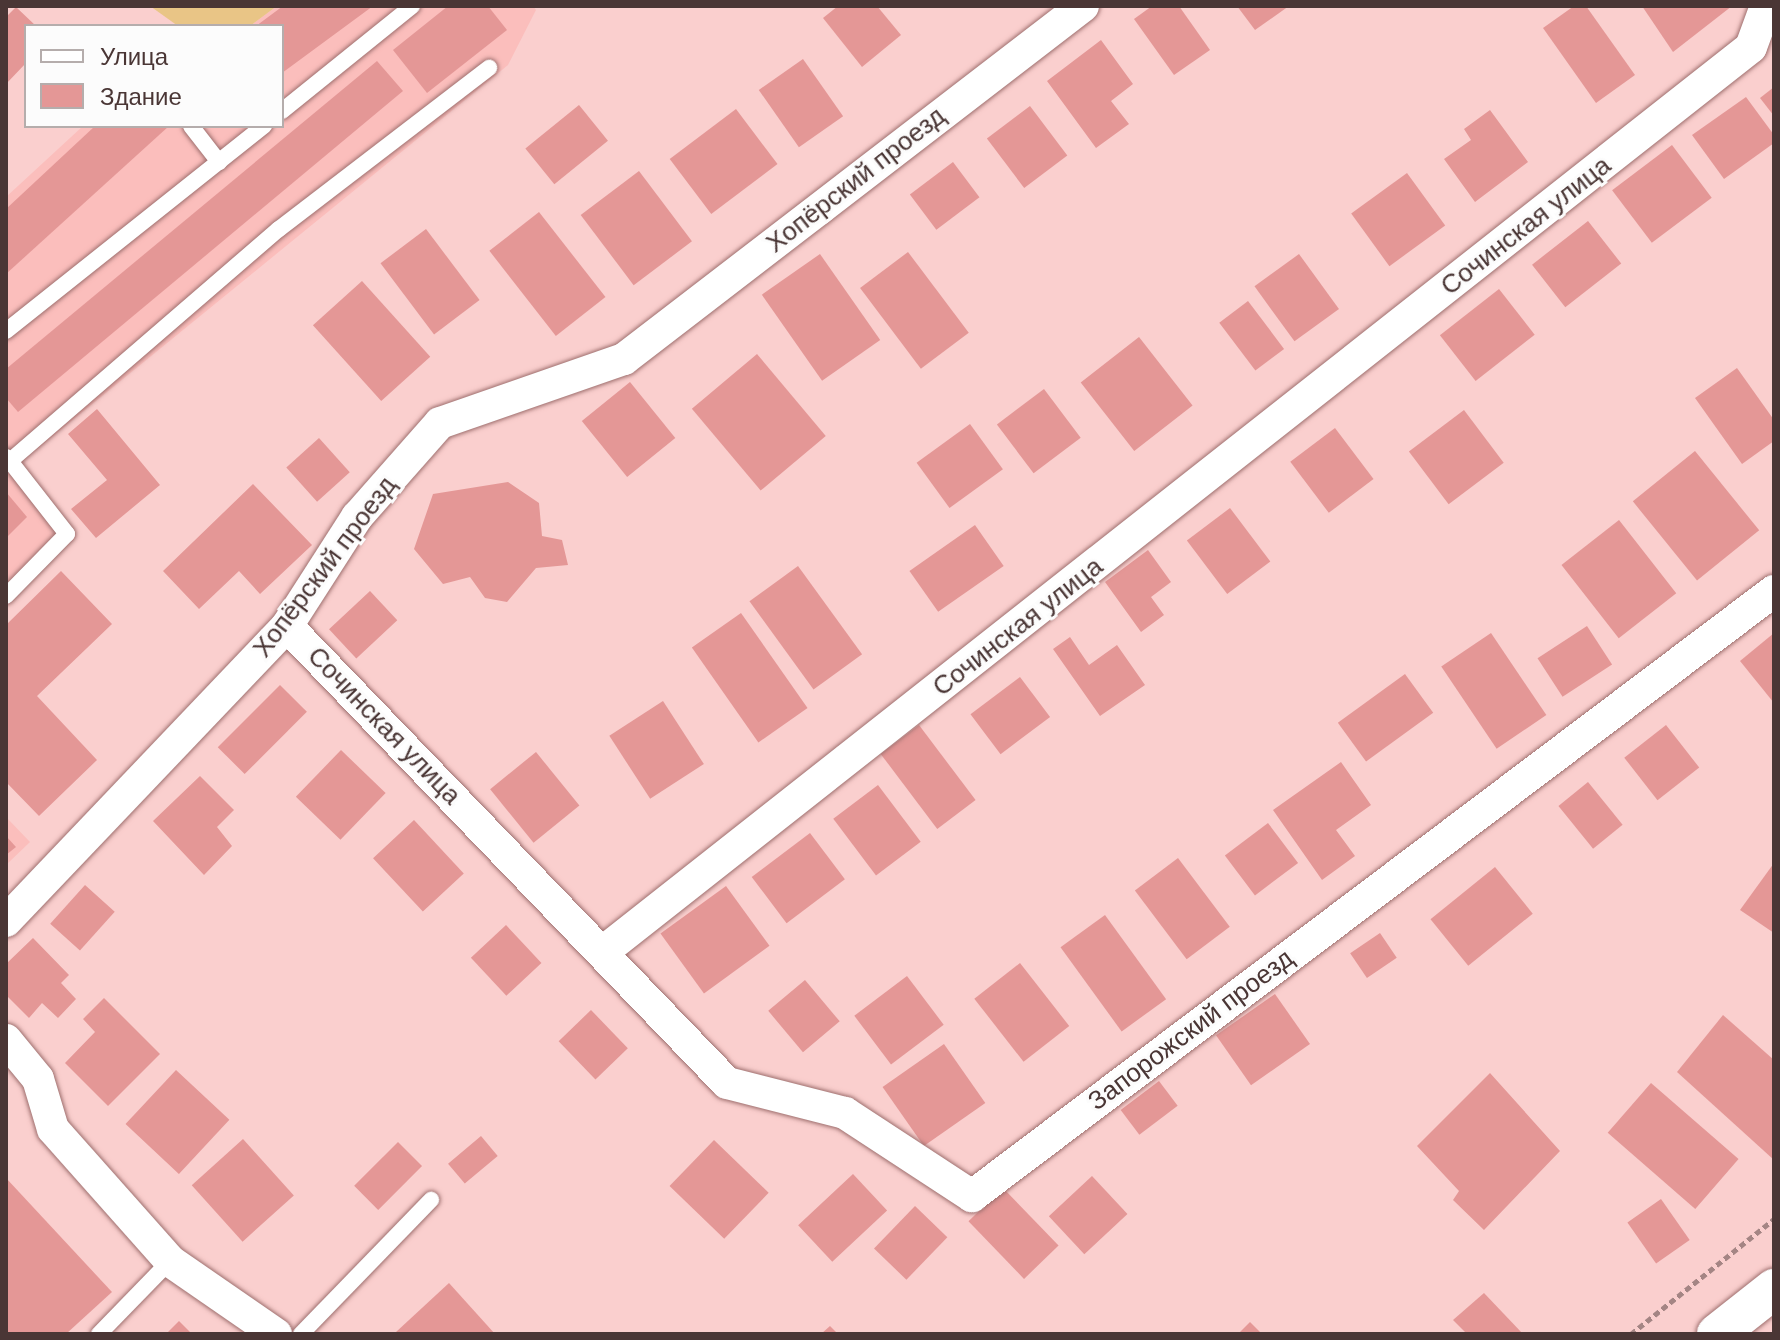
<!DOCTYPE html>
<html>
<head>
<meta charset="utf-8">
<style>
	body { margin:0 }
	#map { position:relative; width:1780px; height:1340px; overflow:hidden; background:#facfce; font-family:"DM Sans",sans-serif }
	div>[style] { position:absolute }
	.built>* { inset:0; background:#fbbebc }
	.green>* { inset:0; background:#e9c586 }
	.building>* { inset:0; background:#e49796; transform-origin:0 0 }
	.path>* { height:5px; margin-top:-2.5px; transform-origin:0; background:repeating-linear-gradient(90deg,#a48584 0 6px,transparent 0 10px) }
	.roads { filter:drop-shadow(0 0 2px #9e6f6e) drop-shadow(0 0 2px #9e6f6e) }
	.service>* { height:16px; margin:-8px; padding:0 8px; transform-origin:8px; border-radius:8px; background:#fff }
	.minor>* { height:32px; margin:-16px; padding:0 16px; transform-origin:16px; border-radius:16px; background:#fff }
	.tertiary>* { height:40px; margin:-20px; padding:0 20px; transform-origin:20px; border-radius:20px; background:#fff }
	span { translate:-50% -50%; white-space:nowrap; text-align:center; line-height:1.15; -webkit-text-stroke:6px #fcfcfc; paint-order:stroke }
	.street-label { font-size:26px; color:#4a3635 }
	.frame { position:absolute; inset:0; border:8px solid #4a3635; pointer-events:none }
	.legend { position:absolute; left:24px; top:24px; width:260px; height:104px; box-sizing:border-box; background:#fcfcfc; border:2px solid #b5adac; margin:0; padding:10px 14px; list-style:none; font-size:24px; color:#4a3635 }
	.legend li { display:flex; align-items:center; gap:16px; height:40px }
	.legend b { width:40px; border:2px solid #b5adac }
</style>
</head>
<body>
<div id="map">
	<div class="built">
		<div style="clip-path:polygon(277px 6px,533px 6px,536px 10px,508px 65px,20px 463px,76px 537px,6px 606px,6px 197px,83px 126px,282px 126px,282px 26px,250px 26px)"></div>
		<div style="clip-path:polygon(6px 817px,30px 842px,6px 865px)"></div>
	</div>
	<div class="green">
		<div style="clip-path:polygon(150px 6px,277px 6px,250px 26px,178px 26px)"></div>
	</div>
	<div class="building">
		<div style="clip-path:polygon(283px 6px,373px 6px,282px 73px,282px 26px,256px 26px)"></div>
		<div style="clip-path:polygon(448px 6px,488px 6px,507px 30px,427px 93px,393px 50px)"></div>
		<div style="clip-path:polygon(838px 6px,877px 6px,901px 35px,862px 67px,823px 18px)"></div>
		<div style="clip-path:polygon(1152px 6px,1179px 6px,1210px 50px,1174px 75px,1134px 19px)"></div>
		<div style="clip-path:polygon(1237px 6px,1289px 6px,1255px 30px)"></div>
		<div style="clip-path:polygon(1574px 6px,1586px 6px,1635px 75px,1596px 103px,1543px 28px)"></div>
		<div style="clip-path:polygon(1642px 6px,1732px 6px,1673px 52px)"></div>
		<div style="clip-path:polygon(16px 7px,36px 26px,26px 26px,26px 63px,6px 84px,6px 17px)"></div>
		<div style="clip-path:polygon(1101px 40px,1133px 84px,1111px 101px,1129px 124px,1096px 148px,1047px 81px)"></div>
		<div style="left:803px;top:59px;width:70px;height:54px;rotate:55deg"></div>
		<div style="clip-path:polygon(377px 61px,403px 91px,18px 412px,6px 398px,6px 369px)"></div>
		<div style="clip-path:polygon(1774px 87px,1774px 116px,1760px 98px)"></div>
		<div style="clip-path:polygon(1746px 97px,1774px 135px,1774px 143px,1724px 179px,1692px 135px)"></div>
		<div style="left:579px;top:105px;width:46px;height:69px;rotate:51deg"></div>
		<div style="left:1030px;top:106px;width:62px;height:54px;rotate:53deg"></div>
		<div style="left:736px;top:109px;width:69px;height:83px;rotate:53deg"></div>
		<div style="clip-path:polygon(1490px 110px,1528px 162px,1475px 202px,1444px 159px,1471px 140px,1464px 129px)"></div>
		<div style="clip-path:polygon(95px 126px,169px 126px,6px 274px,6px 209px)"></div>
		<div style="left:1672px;top:145px;width:66px;height:75px;rotate:53deg"></div>
		<div style="left:953px;top:162px;width:44px;height:54px;rotate:53deg"></div>
		<div style="left:639px;top:171px;width:88px;height:73px;rotate:53deg"></div>
		<div style="left:1407px;top:173px;width:65px;height:69px;rotate:54deg"></div>
		<div style="left:539px;top:212px;width:108px;height:63px;rotate:52deg"></div>
		<div style="left:1588px;top:221px;width:54px;height:71px;rotate:52deg"></div>
		<div style="left:426px;top:229px;width:89px;height:57px;rotate:53deg"></div>
		<div style="left:908px;top:252px;width:101px;height:60px;rotate:53deg"></div>
		<div style="left:820px;top:254px;width:105px;height:71px;rotate:55deg"></div>
		<div style="left:1299px;top:254px;width:68px;height:55px;rotate:54deg"></div>
		<div style="left:362px;top:281px;width:102px;height:66px;rotate:48deg"></div>
		<div style="left:1499px;top:289px;width:58px;height:75px;rotate:52deg"></div>
		<div style="left:1248px;top:301px;width:60px;height:36px;rotate:53deg"></div>
		<div style="left:1139px;top:337px;width:87px;height:74px;rotate:52deg"></div>
		<div style="left:757px;top:354px;width:107px;height:85px;rotate:50deg"></div>
		<div style="clip-path:polygon(1737px 368px,1774px 420px,1774px 441px,1742px 464px,1695px 398px)"></div>
		<div style="left:630px;top:382px;width:72px;height:62px;rotate:51deg"></div>
		<div style="left:1044px;top:389px;width:61px;height:59px;rotate:53deg"></div>
		<div style="clip-path:polygon(97px 409px,160px 485px,96px 538px,71px 509px,107px 480px,68px 434px)"></div>
		<div style="left:1464px;top:410px;width:66px;height:69px;rotate:53deg"></div>
		<div style="left:970px;top:424px;width:56px;height:66px;rotate:54deg"></div>
		<div style="left:1335px;top:428px;width:64px;height:56px;rotate:53deg"></div>
		<div style="left:319px;top:438px;width:46px;height:44px;rotate:48deg"></div>
		<div style="left:1695px;top:451px;width:102px;height:80px;rotate:51deg"></div>
		<div style="clip-path:polygon(508px 482px,539px 503px,542px 536px,562px 540px,568px 565px,536px 568px,507px 602px,485px 598px,470px 577px,443px 584px,414px 549px,433px 494px)"></div>
		<div style="clip-path:polygon(253px 484px,312px 545px,260px 594px,239px 571px,199px 609px,163px 571px)"></div>
		<div style="clip-path:polygon(6px 492px,27px 517px,6px 538px)"></div>
		<div style="left:1230px;top:508px;width:67px;height:54px;rotate:53deg"></div>
		<div style="left:1619px;top:520px;width:93px;height:73px;rotate:52deg"></div>
		<div style="left:975px;top:525px;width:50px;height:80px;rotate:55deg"></div>
		<div style="clip-path:polygon(1148px 550px,1171px 582px,1151px 597px,1164px 615px,1141px 632px,1105px 582px)"></div>
		<div style="left:798px;top:566px;width:109px;height:60px;rotate:54deg"></div>
		<div style="clip-path:polygon(61px 571px,112px 624px,37px 696px,97px 760px,39px 816px,6px 782px,6px 625px)"></div>
		<div style="left:370px;top:591px;width:40px;height:56px;rotate:47deg"></div>
		<div style="left:741px;top:613px;width:116px;height:60px;rotate:55deg"></div>
		<div style="left:1587px;top:626px;width:46px;height:59px;rotate:57deg"></div>
		<div style="left:1491px;top:633px;width:99px;height:60px;rotate:56deg"></div>
		<div style="clip-path:polygon(1774px 633px,1774px 703px,1740px 661px)"></div>
		<div style="clip-path:polygon(1070px 637px,1089px 665px,1117px 645px,1145px 685px,1100px 716px,1053px 649px)"></div>
		<div style="left:1405px;top:674px;width:48px;height:83px;rotate:54deg"></div>
		<div style="left:1020px;top:677px;width:50px;height:62px;rotate:53deg"></div>
		<div style="left:280px;top:685px;width:38px;height:88px;rotate:45deg"></div>
		<div style="left:663px;top:701px;width:75px;height:64px;rotate:57deg"></div>
		<div style="left:919px;top:725px;width:94px;height:48px;rotate:53deg"></div>
		<div style="left:1666px;top:725px;width:54px;height:53px;rotate:52deg"></div>
		<div style="left:341px;top:750px;width:62px;height:65px;rotate:44deg"></div>
		<div style="left:536px;top:752px;width:69px;height:59px;rotate:51deg"></div>
		<div style="clip-path:polygon(1341px 762px,1371px 805px,1336px 830px,1355px 856px,1322px 880px,1273px 810px)"></div>
		<div style="clip-path:polygon(200px 776px,234px 810px,217px 827px,232px 846px,204px 875px,153px 821px)"></div>
		<div style="left:1588px;top:782px;width:55px;height:38px;rotate:51deg"></div>
		<div style="left:878px;top:785px;width:71px;height:56px;rotate:53deg"></div>
		<div style="left:414px;top:820px;width:73px;height:56px;rotate:47deg"></div>
		<div style="left:1268px;top:823px;width:50px;height:54px;rotate:53deg"></div>
		<div style="left:810px;top:833px;width:58px;height:73px;rotate:53deg"></div>
		<div style="clip-path:polygon(6px 836px,16px 847px,6px 855px)"></div>
		<div style="left:1178px;top:858px;width:86px;height:54px;rotate:53deg"></div>
		<div style="clip-path:polygon(1774px 863px,1774px 933px,1740px 910px)"></div>
		<div style="left:1495px;top:867px;width:60px;height:83px;rotate:51deg"></div>
		<div style="left:85px;top:885px;width:40px;height:52px;rotate:42deg"></div>
		<div style="left:726px;top:886px;width:74px;height:81px;rotate:54deg"></div>
		<div style="left:1105px;top:915px;width:104px;height:55px;rotate:54deg"></div>
		<div style="left:506px;top:925px;width:52px;height:48px;rotate:47deg"></div>
		<div style="left:1380px;top:933px;width:30px;height:36px;rotate:56deg"></div>
		<div style="clip-path:polygon(33px 938px,69px 975px,61px 983px,76px 999px,58px 1018px,42px 1003px,29px 1018px,6px 995px,6px 964px)"></div>
		<div style="left:1020px;top:963px;width:80px;height:58px;rotate:52deg"></div>
		<div style="left:907px;top:976px;width:61px;height:66px;rotate:53deg"></div>
		<div style="left:805px;top:980px;width:54px;height:48px;rotate:50deg"></div>
		<div style="left:1275px;top:994px;width:61px;height:72px;rotate:55deg"></div>
		<div style="clip-path:polygon(104px 998px,160px 1054px,108px 1106px,65px 1063px,95px 1032px,83px 1019px)"></div>
		<div style="left:591px;top:1010px;width:53px;height:45px;rotate:46deg"></div>
		<div style="clip-path:polygon(1723px 1015px,1774px 1060px,1774px 1160px,1677px 1072px)"></div>
		<div style="left:944px;top:1044px;width:72px;height:75px;rotate:55deg"></div>
		<div style="left:176px;top:1070px;width:73px;height:74px;rotate:43deg"></div>
		<div style="clip-path:polygon(1490px 1073px,1560px 1151px,1484px 1230px,1453px 1200px,1459px 1191px,1417px 1146px)"></div>
		<div style="left:1159px;top:1081px;width:31px;height:48px;rotate:53deg"></div>
		<div style="left:1651px;top:1083px;width:116px;height:66px;rotate:41deg"></div>
		<div style="left:481px;top:1136px;width:26px;height:43px;rotate:50deg"></div>
		<div style="left:243px;top:1139px;width:76px;height:69px;rotate:48deg"></div>
		<div style="left:714px;top:1140px;width:76px;height:64px;rotate:44deg"></div>
		<div style="left:398px;top:1142px;width:34px;height:62px;rotate:45deg"></div>
		<div style="left:853px;top:1174px;width:50px;height:75px;rotate:47deg"></div>
		<div style="left:1092px;top:1176px;width:52px;height:59px;rotate:47deg"></div>
		<div style="clip-path:polygon(6px 1178px,112px 1292px,66px 1334px,6px 1334px)"></div>
		<div style="left:1003px;top:1188px;width:80px;height:48px;rotate:46deg"></div>
		<div style="left:1661px;top:1199px;width:50px;height:41px;rotate:55deg"></div>
		<div style="left:915px;top:1206px;width:45px;height:59px;rotate:44deg"></div>
		<div style="clip-path:polygon(449px 1283px,495px 1334px,398px 1334px,396px 1332px)"></div>
		<div style="clip-path:polygon(1484px 1293px,1523px 1334px,1467px 1334px,1453px 1320px)"></div>
		<div style="clip-path:polygon(179px 1321px,192px 1334px,166px 1334px)"></div>
		<div style="clip-path:polygon(1250px 1322px,1262px 1334px,1238px 1334px)"></div>
		<div style="clip-path:polygon(830px 1326px,838px 1334px,821px 1334px)"></div>
	</div>
	<div class="path">
		<div style="left:1631px;top:1334px;width:184px;rotate:-38.8deg"></div>
	</div>
	<div class="roads">
		<div class="service">
			<div style="left:282px;top:111px;width:167px;rotate:-38.9deg"></div>
			<div style="left:191px;top:126px;width:46px;rotate:52.1deg"></div>
			<div style="left:6px;top:331px;width:330px;rotate:-38.5deg"></div>
			<div style="left:6px;top:457px;width:6px;rotate:45deg"></div>
			<div style="left:10px;top:461px;width:355px;rotate:-40.8deg"></div>
			<div style="left:279px;top:229px;width:265px;rotate:-37.5deg"></div>
			<div style="left:6px;top:596px;width:87px;rotate:-45.5deg"></div>
			<div style="left:67px;top:534px;width:93px;rotate:-128deg"></div>
			<div style="left:99px;top:1334px;width:102px;rotate:-45.8deg"></div>
			<div style="left:301px;top:1334px;width:187px;rotate:-45.9deg"></div>
		</div>
		<div class="minor">
			<div style="left:287px;top:626px;width:634px;rotate:46.09deg"></div>
			<div style="left:727px;top:1083px;width:122px;rotate:14.3deg"></div>
			<div style="left:845px;top:1113px;width:152px;rotate:33.2deg"></div>
			<div style="left:972px;top:1196px;width:1005px;rotate:-37.03deg"></div>
			<div style="left:6px;top:921px;width:407px;rotate:-46.4deg"></div>
			<div style="left:287px;top:626px;width:130px;rotate:-57.3deg"></div>
			<div style="left:357px;top:517px;width:125px;rotate:-48.6deg"></div>
			<div style="left:440px;top:423px;width:195px;rotate:-19.2deg"></div>
			<div style="left:624px;top:359px;width:579px;rotate:-37.56deg"></div>
			<div style="left:604px;top:951px;width:1460px;rotate:-38.24deg"></div>
			<div style="left:1751px;top:47px;width:44px;rotate:-69.9deg"></div>
			<div style="left:6px;top:1040px;width:50px;rotate:50.6deg"></div>
			<div style="left:38px;top:1079px;width:52px;rotate:73.3deg"></div>
			<div style="left:53px;top:1129px;width:176px;rotate:48.4deg"></div>
			<div style="left:170px;top:1261px;width:129px;rotate:34.6deg"></div>
		</div>
		<div class="tertiary">
			<div style="left:1717px;top:1334px;width:73px;rotate:-38.3deg"></div>
		</div>
	</div>
	<div class="street-label">
		<span style="left:856px;top:180px;rotate:-38deg">Хопёрский проезд</span>
		<span style="left:1526px;top:226px;rotate:-38deg">Сочинская улица</span>
		<span style="left:325px;top:567px;rotate:-53deg">Хопёрский проезд</span>
		<span style="left:1018px;top:627px;rotate:-38deg">Сочинская улица</span>
		<span style="left:384px;top:726px;rotate:46deg">Сочинская улица</span>
		<span style="left:1191px;top:1030px;rotate:-37deg">Запорожский проезд</span>
	</div>
	<div class="frame"></div>
	<ul class="legend">
	<li><b style="height:10px;background:#fff"></b>Улица</li>
	<li><b style="height:22px;background:#e49796"></b>Здание</li>
	</ul>
</div>
</body>
</html>
